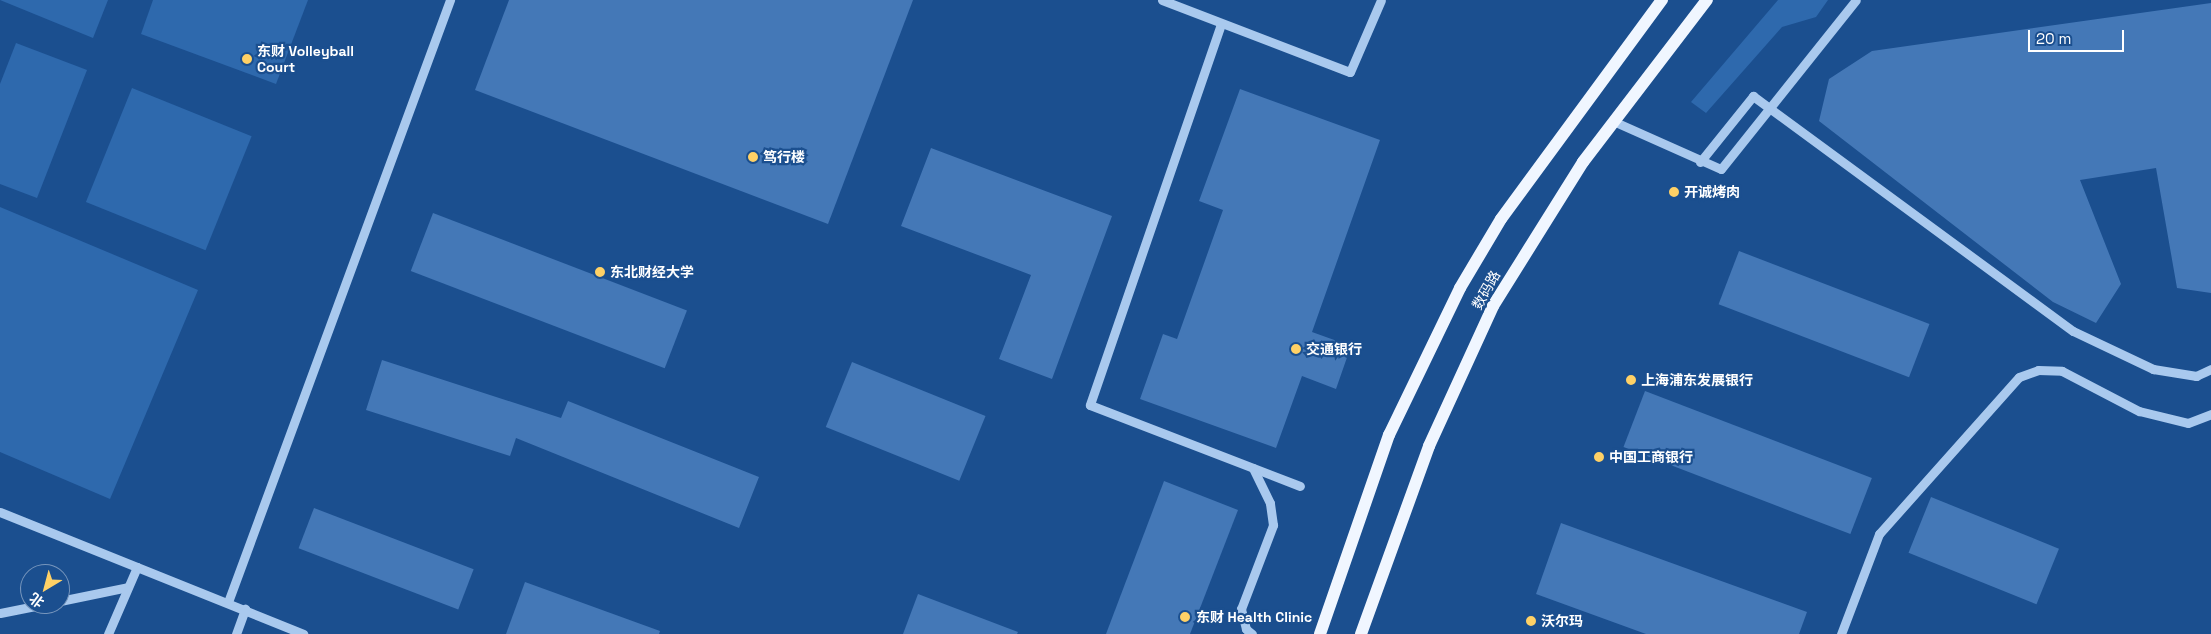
<!DOCTYPE html>
<html>
<head>
<meta charset="utf-8">
<style>
	body { margin:0 }
	#map { position:relative; width:2211px; height:634px; overflow:hidden; background:#1b4f8f; font-family:"Space Grotesk","Noto Sans SC",sans-serif }
	div>[style] { position:absolute }
	.green>* { inset:0; background:#2e69ad; transform-origin:0 0 }
	.building>* { inset:0; background:#4478b7; transform-origin:0 0 }
	.minor>* { height:9px; margin:-4.5px; padding:0 4.5px; transform-origin:4.5px; border-radius:4.5px; background:#a9c9ee }
	.major>* { height:12px; margin:-6px; padding:0 6px; transform-origin:6px; border-radius:6px; background:#f0f6ff }
	.dots>* { width:14px; height:14px; translate:-50% -50%; box-sizing:border-box; border:2px solid #1b4f8f; border-radius:50% }
	span { translate:-50% -50%; white-space:nowrap; text-align:center; line-height:1.15; -webkit-text-stroke:4.5px #1b4f8f; paint-order:stroke }
	.poi-label { font-size:14px; color:#fff; font-weight:700 }
	.left { translate:0 -50%; text-align:left }
	.street-label { font-size:14px; color:#fff }
	.north { position:absolute; left:20px; top:564px; width:50px; height:50px; box-sizing:border-box; background:#1b4f8f; border:1px solid #7695bc; border-radius:50%; rotate:217deg; font-size:14px; font-weight:700; line-height:20px; text-align:center; color:#fff }
	.north::after { content:''; display:block; margin:auto; width:18px; height:22px; background:#ffd166; clip-path:polygon(50% 0,100% 100%,50% 72%,0 100%) }
	.scale { position:absolute; left:2028px; top:30px; width:96px; height:22px; box-sizing:border-box; border:2px solid #fff; border-top:0; padding-left:6px; font-size:15px; line-height:18px; white-space:nowrap; color:#fff; -webkit-text-stroke:4px #1b4f8f; paint-order:stroke }
</style>
</head>
<body>
<div id="map">
	<div class="green">
		<div style="clip-path:polygon(0 0,108px 0,93px 38px)"></div>
		<div style="clip-path:polygon(153px 0,308px 0,276px 84px,141px 34px)"></div>
		<div style="clip-path:polygon(1778px 0,1828px 0,1816px 17px,1782px 27px,1706px 113px,1691px 102px)"></div>
		<div style="clip-path:polygon(16px 43px,87px 70px,37px 198px,0 184px,0 84px)"></div>
		<div style="left:132px;top:88px;width:129px;height:123px;rotate:22deg"></div>
		<div style="clip-path:polygon(0 207px,198px 290px,110px 499px,0 452px)"></div>
	</div>
	<div class="building">
		<div style="clip-path:polygon(509px 0,913px 0,828px 224px,475px 90px)"></div>
		<div style="clip-path:polygon(2211px 3px,2211px 293px,2177px 288px,2156px 168px,2080px 180px,2121px 284px,2096px 323px,2053px 302px,1819px 121px,1829px 79px,1872px 51px)"></div>
		<div style="clip-path:polygon(1240px 89px,1380px 140px,1312px 332px,1351px 346px,1336px 389px,1302px 376px,1276px 448px,1140px 399px,1163px 334px,1177px 339px,1223px 210px,1199px 201px)"></div>
		<div style="clip-path:polygon(931px 148px,1112px 216px,1052px 379px,999px 359px,1031px 275px,901px 226px)"></div>
		<div style="left:433px;top:213px;width:272px;height:62px;rotate:21deg"></div>
		<div style="left:1739px;top:251px;width:204px;height:57px;rotate:21deg"></div>
		<div style="clip-path:polygon(382px 360px,561px 418px,568px 401px,759px 477px,739px 528px,516px 438px,510px 456px,366px 410px)"></div>
		<div style="left:852px;top:362px;width:144px;height:70px;rotate:22deg"></div>
		<div style="left:1645px;top:391px;width:243px;height:60px;rotate:21deg"></div>
		<div style="clip-path:polygon(1164px 481px,1238px 510px,1190px 634px,1106px 634px)"></div>
		<div style="left:1931px;top:497px;width:138px;height:60px;rotate:22deg"></div>
		<div style="left:314px;top:508px;width:171px;height:43px;rotate:21deg"></div>
		<div style="clip-path:polygon(1561px 523px,1807px 612px,1799px 634px,1646px 634px,1536px 594px)"></div>
		<div style="clip-path:polygon(525px 582px,660px 631px,659px 634px,506px 634px)"></div>
		<div style="clip-path:polygon(918px 594px,1018px 632px,1017px 634px,903px 634px)"></div>
	</div>
	<div class="minor">
		<div style="left:1162px;top:0;width:201px;rotate:21deg"></div>
		<div style="left:1350px;top:72px;width:78px;rotate:-66.7deg"></div>
		<div style="left:1221px;top:24px;width:403px;rotate:109deg"></div>
		<div style="left:1090px;top:405px;width:225px;rotate:21.1deg"></div>
		<div style="left:1613px;top:121px;width:118px;rotate:24deg"></div>
		<div style="left:1721px;top:169px;width:216px;rotate:-51.4deg"></div>
		<div style="left:1700px;top:162px;width:85px;rotate:-51.2deg"></div>
		<div style="left:1753px;top:96px;width:397px;rotate:36.3deg"></div>
		<div style="left:2073px;top:331px;width:89px;rotate:25.4deg"></div>
		<div style="left:2153px;top:369px;width:44px;rotate:9.2deg"></div>
		<div style="left:2196px;top:376px;width:17px;rotate:-25deg"></div>
		<div style="left:0;top:512px;width:327px;rotate:21.9deg"></div>
		<div style="left:60px;top:601px;width:69px;rotate:-11.6deg"></div>
		<div style="left:228px;top:602px;width:642px;rotate:-69.76deg"></div>
		<div style="left:0;top:613px;width:46px;rotate:-11.3deg"></div>
		<div style="left:108px;top:634px;width:73px;rotate:-66.6deg"></div>
		<div style="left:236px;top:634px;width:27px;rotate:-70deg"></div>
		<div style="left:1252px;top:634px;width:8px;rotate:-140deg"></div>
		<div style="left:1246px;top:629px;width:21px;rotate:-104deg"></div>
		<div style="left:1241px;top:609px;width:90px;rotate:-69.1deg"></div>
		<div style="left:1273px;top:525px;width:22px;rotate:-98deg"></div>
		<div style="left:1270px;top:503px;width:39px;rotate:-116deg"></div>
		<div style="left:1841px;top:634px;width:107px;rotate:-69.2deg"></div>
		<div style="left:1879px;top:534px;width:210px;rotate:-48.3deg"></div>
		<div style="left:2019px;top:377px;width:20px;rotate:-20deg"></div>
		<div style="left:2038px;top:370px;width:24px;rotate:2deg"></div>
		<div style="left:2062px;top:371px;width:87px;rotate:27.5deg"></div>
		<div style="left:2139px;top:411px;width:50px;rotate:13.8deg"></div>
		<div style="left:2188px;top:423px;width:25px;rotate:-21deg"></div>
	</div>
	<div class="major">
		<div style="left:1320px;top:634px;width:211px;rotate:-70.9deg"></div>
		<div style="left:1389px;top:435px;width:163px;rotate:-64.2deg"></div>
		<div style="left:1460px;top:288px;width:80px;rotate:-59.3deg"></div>
		<div style="left:1501px;top:219px;width:272px;rotate:-53.7deg"></div>
		<div style="left:1361px;top:634px;width:200px;rotate:-70.1deg"></div>
		<div style="left:1429px;top:446px;width:154px;rotate:-65.4deg"></div>
		<div style="left:1493px;top:306px;width:170px;rotate:-58deg"></div>
		<div style="left:1583px;top:162px;width:204px;rotate:-52.6deg"></div>
	</div>
	<div class="dots">
		<div style="left:247px;top:59px;background:#ffd166"></div>
		<div style="left:753px;top:157px;background:#ffd166"></div>
		<div style="left:1674px;top:192px;background:#ffd166"></div>
		<div style="left:600px;top:272px;background:#ffd166"></div>
		<div style="left:1296px;top:349px;background:#ffd166"></div>
		<div style="left:1631px;top:380px;background:#ffd166"></div>
		<div style="left:1599px;top:457px;background:#ffd166"></div>
		<div style="left:1185px;top:617px;background:#ffd166"></div>
		<div style="left:1531px;top:621px;background:#ffd166"></div>
	</div>
	<div class="poi-label">
		<span class="left" style="left:257px;top:59px">东财 Volleyball<br>Court</span>
		<span class="left" style="left:763px;top:157px">笃行楼</span>
		<span class="left" style="left:1684px;top:192px">开诚烤肉</span>
		<span class="left" style="left:610px;top:272px">东北财经大学</span>
		<span class="left" style="left:1306px;top:349px">交通银行</span>
		<span class="left" style="left:1641px;top:380px">上海浦东发展银行</span>
		<span class="left" style="left:1609px;top:457px">中国工商银行</span>
		<span class="left" style="left:1196px;top:617px">东财 Health Clinic</span>
		<span class="left" style="left:1541px;top:621px">沃尔玛</span>
	</div>
	<div class="street-label">
		<span style="left:1486px;top:290px;rotate:-61deg">数码路</span>
	</div>
	<div class="north">北</div>
	<div class="scale">20 m</div>
</div>
</body>
</html>
